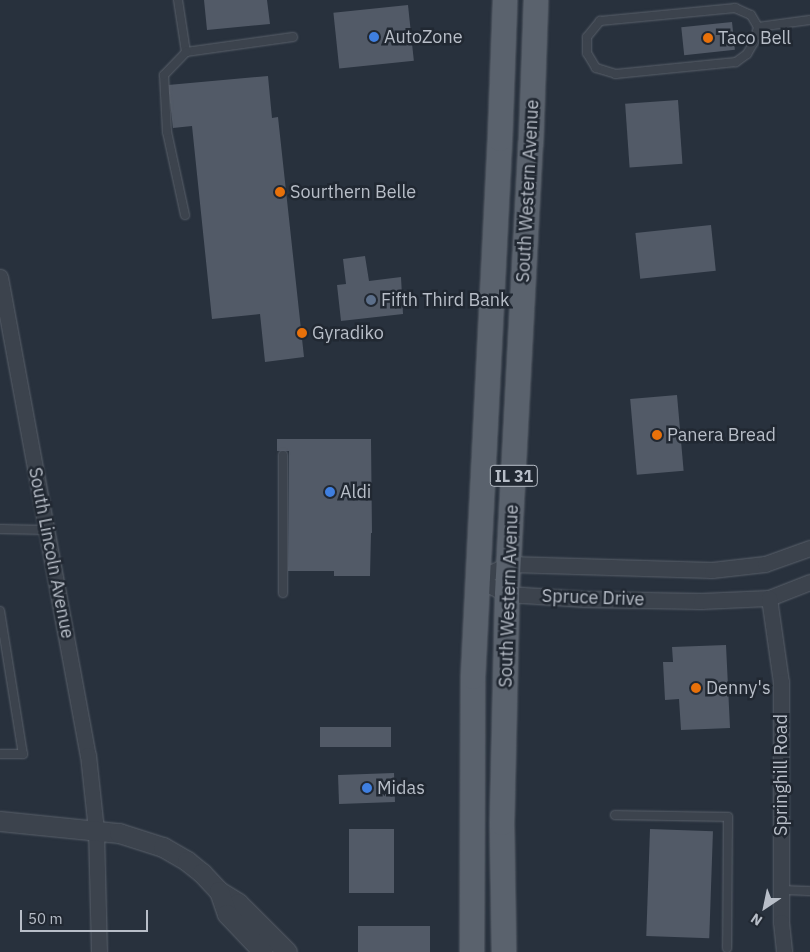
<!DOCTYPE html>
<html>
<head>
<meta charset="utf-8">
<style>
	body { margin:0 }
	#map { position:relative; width:810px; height:952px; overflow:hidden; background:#28313d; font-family:"IBM Plex Sans",sans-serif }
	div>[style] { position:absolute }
	.building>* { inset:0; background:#525a67; transform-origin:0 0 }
	.roads { filter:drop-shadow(0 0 1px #5a616b) drop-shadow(0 0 1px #5a616b) }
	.service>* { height:8px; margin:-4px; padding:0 4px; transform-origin:4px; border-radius:4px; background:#3c434d }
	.minor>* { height:15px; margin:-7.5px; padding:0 7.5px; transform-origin:7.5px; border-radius:7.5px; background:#3c434d }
	.tertiary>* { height:19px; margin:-9.5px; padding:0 9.5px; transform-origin:9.5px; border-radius:9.5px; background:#3c434d }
	.primary>* { height:24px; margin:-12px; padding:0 12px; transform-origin:12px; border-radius:12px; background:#5a626d }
	.dots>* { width:14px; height:14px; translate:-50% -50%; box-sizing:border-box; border:2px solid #212832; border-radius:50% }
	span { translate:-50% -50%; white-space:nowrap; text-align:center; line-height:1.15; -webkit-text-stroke:5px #212832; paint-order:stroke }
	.shield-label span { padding:1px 4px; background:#212832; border:1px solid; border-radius:4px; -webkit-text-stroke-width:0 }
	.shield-label { font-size:16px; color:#b8bec8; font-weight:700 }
	.poi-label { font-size:18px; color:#b8bec8 }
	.left { translate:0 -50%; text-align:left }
	.street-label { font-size:18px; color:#b8bec8 }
	.north { position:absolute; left:740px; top:882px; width:50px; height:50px; -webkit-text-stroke:4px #212832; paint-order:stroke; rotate:214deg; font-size:14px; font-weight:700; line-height:20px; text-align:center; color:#b8bec8 }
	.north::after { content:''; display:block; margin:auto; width:18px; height:22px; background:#b8bec8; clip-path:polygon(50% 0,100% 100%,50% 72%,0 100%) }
	.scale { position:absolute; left:20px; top:910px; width:128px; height:22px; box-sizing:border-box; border:2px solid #b8bec8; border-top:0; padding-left:6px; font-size:15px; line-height:18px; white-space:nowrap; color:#b8bec8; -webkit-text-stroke:4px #212832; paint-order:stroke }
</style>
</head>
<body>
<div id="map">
	<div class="building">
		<div style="clip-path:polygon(204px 0,267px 0,270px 24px,207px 30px)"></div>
		<div style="left:408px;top:5px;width:56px;height:75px;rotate:84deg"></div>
		<div style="left:732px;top:22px;width:28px;height:51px;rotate:84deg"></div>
		<div style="clip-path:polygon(268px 76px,272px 118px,278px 117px,304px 357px,265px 362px,260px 314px,212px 319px,192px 126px,173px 128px,168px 85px)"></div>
		<div style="left:678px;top:100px;width:64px;height:53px;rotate:86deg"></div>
		<div style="left:711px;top:225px;width:46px;height:76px;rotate:84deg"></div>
		<div style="clip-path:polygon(365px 256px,369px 281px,401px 277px,403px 314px,341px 321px,337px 285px,346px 284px,343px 259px)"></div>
		<div style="left:677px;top:395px;width:76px;height:47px;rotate:85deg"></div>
		<div style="clip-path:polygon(277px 439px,371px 439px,372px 533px,371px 533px,370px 576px,334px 576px,334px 571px,288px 571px,289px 451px,277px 451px)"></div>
		<div style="clip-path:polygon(726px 645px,730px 728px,681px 730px,679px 699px,665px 700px,663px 662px,673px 662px,672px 647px)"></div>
		<div style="left:391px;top:727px;width:20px;height:71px;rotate:90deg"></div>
		<div style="left:394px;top:773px;width:29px;height:56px;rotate:88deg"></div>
		<div style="left:349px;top:829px;width:45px;height:64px"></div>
		<div style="left:650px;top:829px;width:63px;height:107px;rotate:2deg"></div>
		<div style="left:358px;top:926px;width:72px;height:26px"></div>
	</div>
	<div class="roads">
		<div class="service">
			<div style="left:178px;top:0;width:53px;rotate:81.3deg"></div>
			<div style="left:186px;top:52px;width:108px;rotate:-8deg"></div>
			<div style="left:735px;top:8px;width:17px;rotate:24deg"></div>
			<div style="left:751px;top:15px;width:14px;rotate:60deg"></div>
			<div style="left:758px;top:27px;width:16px;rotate:105deg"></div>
			<div style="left:754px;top:42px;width:14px;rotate:120deg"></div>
			<div style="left:747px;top:54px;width:14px;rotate:144deg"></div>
			<div style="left:736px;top:62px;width:121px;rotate:174.3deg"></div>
			<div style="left:616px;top:74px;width:21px;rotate:-163deg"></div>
			<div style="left:596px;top:68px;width:17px;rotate:-121deg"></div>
			<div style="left:587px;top:53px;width:16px;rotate:-90deg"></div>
			<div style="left:587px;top:37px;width:21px;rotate:-51deg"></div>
			<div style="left:600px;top:21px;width:136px;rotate:-5.5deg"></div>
			<div style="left:758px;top:27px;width:52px;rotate:-7.7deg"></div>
			<div style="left:185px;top:215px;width:85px;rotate:-102.2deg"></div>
			<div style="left:167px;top:132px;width:57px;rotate:-93deg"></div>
			<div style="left:164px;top:75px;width:32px;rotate:-46deg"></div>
			<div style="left:0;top:529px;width:46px;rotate:1.2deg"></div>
			<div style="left:283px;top:593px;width:138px;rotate:-90deg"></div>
			<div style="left:0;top:611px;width:145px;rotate:80.9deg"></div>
			<div style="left:23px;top:754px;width:23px;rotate:180deg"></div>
			<div style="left:615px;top:815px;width:113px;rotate:1deg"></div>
			<div style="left:728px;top:817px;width:131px;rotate:90.4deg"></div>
			<div style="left:781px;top:890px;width:29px;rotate:2deg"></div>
		</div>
		<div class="minor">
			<div style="left:0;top:277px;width:486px;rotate:79.6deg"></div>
			<div style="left:88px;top:755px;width:75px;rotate:83.9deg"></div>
			<div style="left:96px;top:830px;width:122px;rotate:88.6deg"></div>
			<div style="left:477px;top:579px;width:34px;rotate:27deg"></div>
			<div style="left:507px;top:594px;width:78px;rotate:3.7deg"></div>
			<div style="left:585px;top:599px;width:116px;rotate:1deg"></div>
			<div style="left:701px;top:601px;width:68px;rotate:-2.5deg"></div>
			<div style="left:769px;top:598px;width:44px;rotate:-21.3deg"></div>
			<div style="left:477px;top:579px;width:35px;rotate:-25deg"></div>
			<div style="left:509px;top:564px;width:203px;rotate:1.7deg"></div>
			<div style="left:712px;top:570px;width:53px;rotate:-6.5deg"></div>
			<div style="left:765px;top:564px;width:48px;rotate:-19.6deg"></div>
			<div style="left:769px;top:598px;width:85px;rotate:81.9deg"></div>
			<div style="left:781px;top:682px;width:240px;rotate:90deg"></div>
			<div style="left:781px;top:922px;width:30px;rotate:84deg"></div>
		</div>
		<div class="tertiary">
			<div style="left:0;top:821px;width:120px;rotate:5.8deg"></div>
			<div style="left:119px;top:833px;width:46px;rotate:17.7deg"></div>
			<div style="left:163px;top:847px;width:28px;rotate:30deg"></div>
			<div style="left:187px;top:861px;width:19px;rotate:39deg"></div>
			<div style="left:202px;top:873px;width:25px;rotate:47deg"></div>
			<div style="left:219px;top:891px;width:22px;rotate:32deg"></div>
			<div style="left:238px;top:903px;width:69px;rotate:45deg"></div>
			<div style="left:219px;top:891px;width:24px;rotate:71deg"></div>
			<div style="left:227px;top:914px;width:52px;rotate:46.5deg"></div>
		</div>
		<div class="primary">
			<div style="left:472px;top:952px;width:275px;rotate:-89.8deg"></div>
			<div style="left:473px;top:677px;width:539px;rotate:-87.13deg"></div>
			<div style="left:500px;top:139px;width:139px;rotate:-87.9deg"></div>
			<div style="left:504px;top:952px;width:129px;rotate:-90.9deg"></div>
			<div style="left:502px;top:823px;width:229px;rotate:-88.7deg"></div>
			<div style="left:507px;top:594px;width:452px;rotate:-87deg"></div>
			<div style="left:531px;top:143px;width:143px;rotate:-88deg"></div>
		</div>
	</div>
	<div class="dots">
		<div style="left:374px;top:37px;background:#3f7fe0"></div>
		<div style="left:708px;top:38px;background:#e8710a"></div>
		<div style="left:280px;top:192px;background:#e8710a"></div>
		<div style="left:371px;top:300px;background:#5c6f8a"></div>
		<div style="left:302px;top:333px;background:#e8710a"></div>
		<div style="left:657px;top:435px;background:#e8710a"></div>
		<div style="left:330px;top:492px;background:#3f7fe0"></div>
		<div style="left:696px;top:688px;background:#e8710a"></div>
		<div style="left:367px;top:788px;background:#3f7fe0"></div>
	</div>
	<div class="shield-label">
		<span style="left:514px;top:476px">IL 31</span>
	</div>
	<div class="poi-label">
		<span class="left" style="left:384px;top:37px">AutoZone</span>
		<span class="left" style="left:718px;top:38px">Taco Bell</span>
		<span class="left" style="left:290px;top:192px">Sourthern Belle</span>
		<span class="left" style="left:381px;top:300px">Fifth Third Bank</span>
		<span class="left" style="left:312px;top:333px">Gyradiko</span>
		<span class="left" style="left:667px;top:435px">Panera Bread</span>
		<span class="left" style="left:340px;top:492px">Aldi</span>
		<span class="left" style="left:706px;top:688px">Denny's</span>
		<span class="left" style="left:377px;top:788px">Midas</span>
	</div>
	<div class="street-label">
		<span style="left:528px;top:191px;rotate:-87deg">South Western Avenue</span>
		<span style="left:51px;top:553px;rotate:79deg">South Lincoln Avenue</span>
		<span style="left:509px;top:596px;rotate:-88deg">South Western Avenue</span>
		<span style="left:593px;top:598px;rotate:2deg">Spruce Drive</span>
		<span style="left:781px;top:775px;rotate:-90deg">Springhill Road</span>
	</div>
	<div class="north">N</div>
	<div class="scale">50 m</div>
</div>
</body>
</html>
